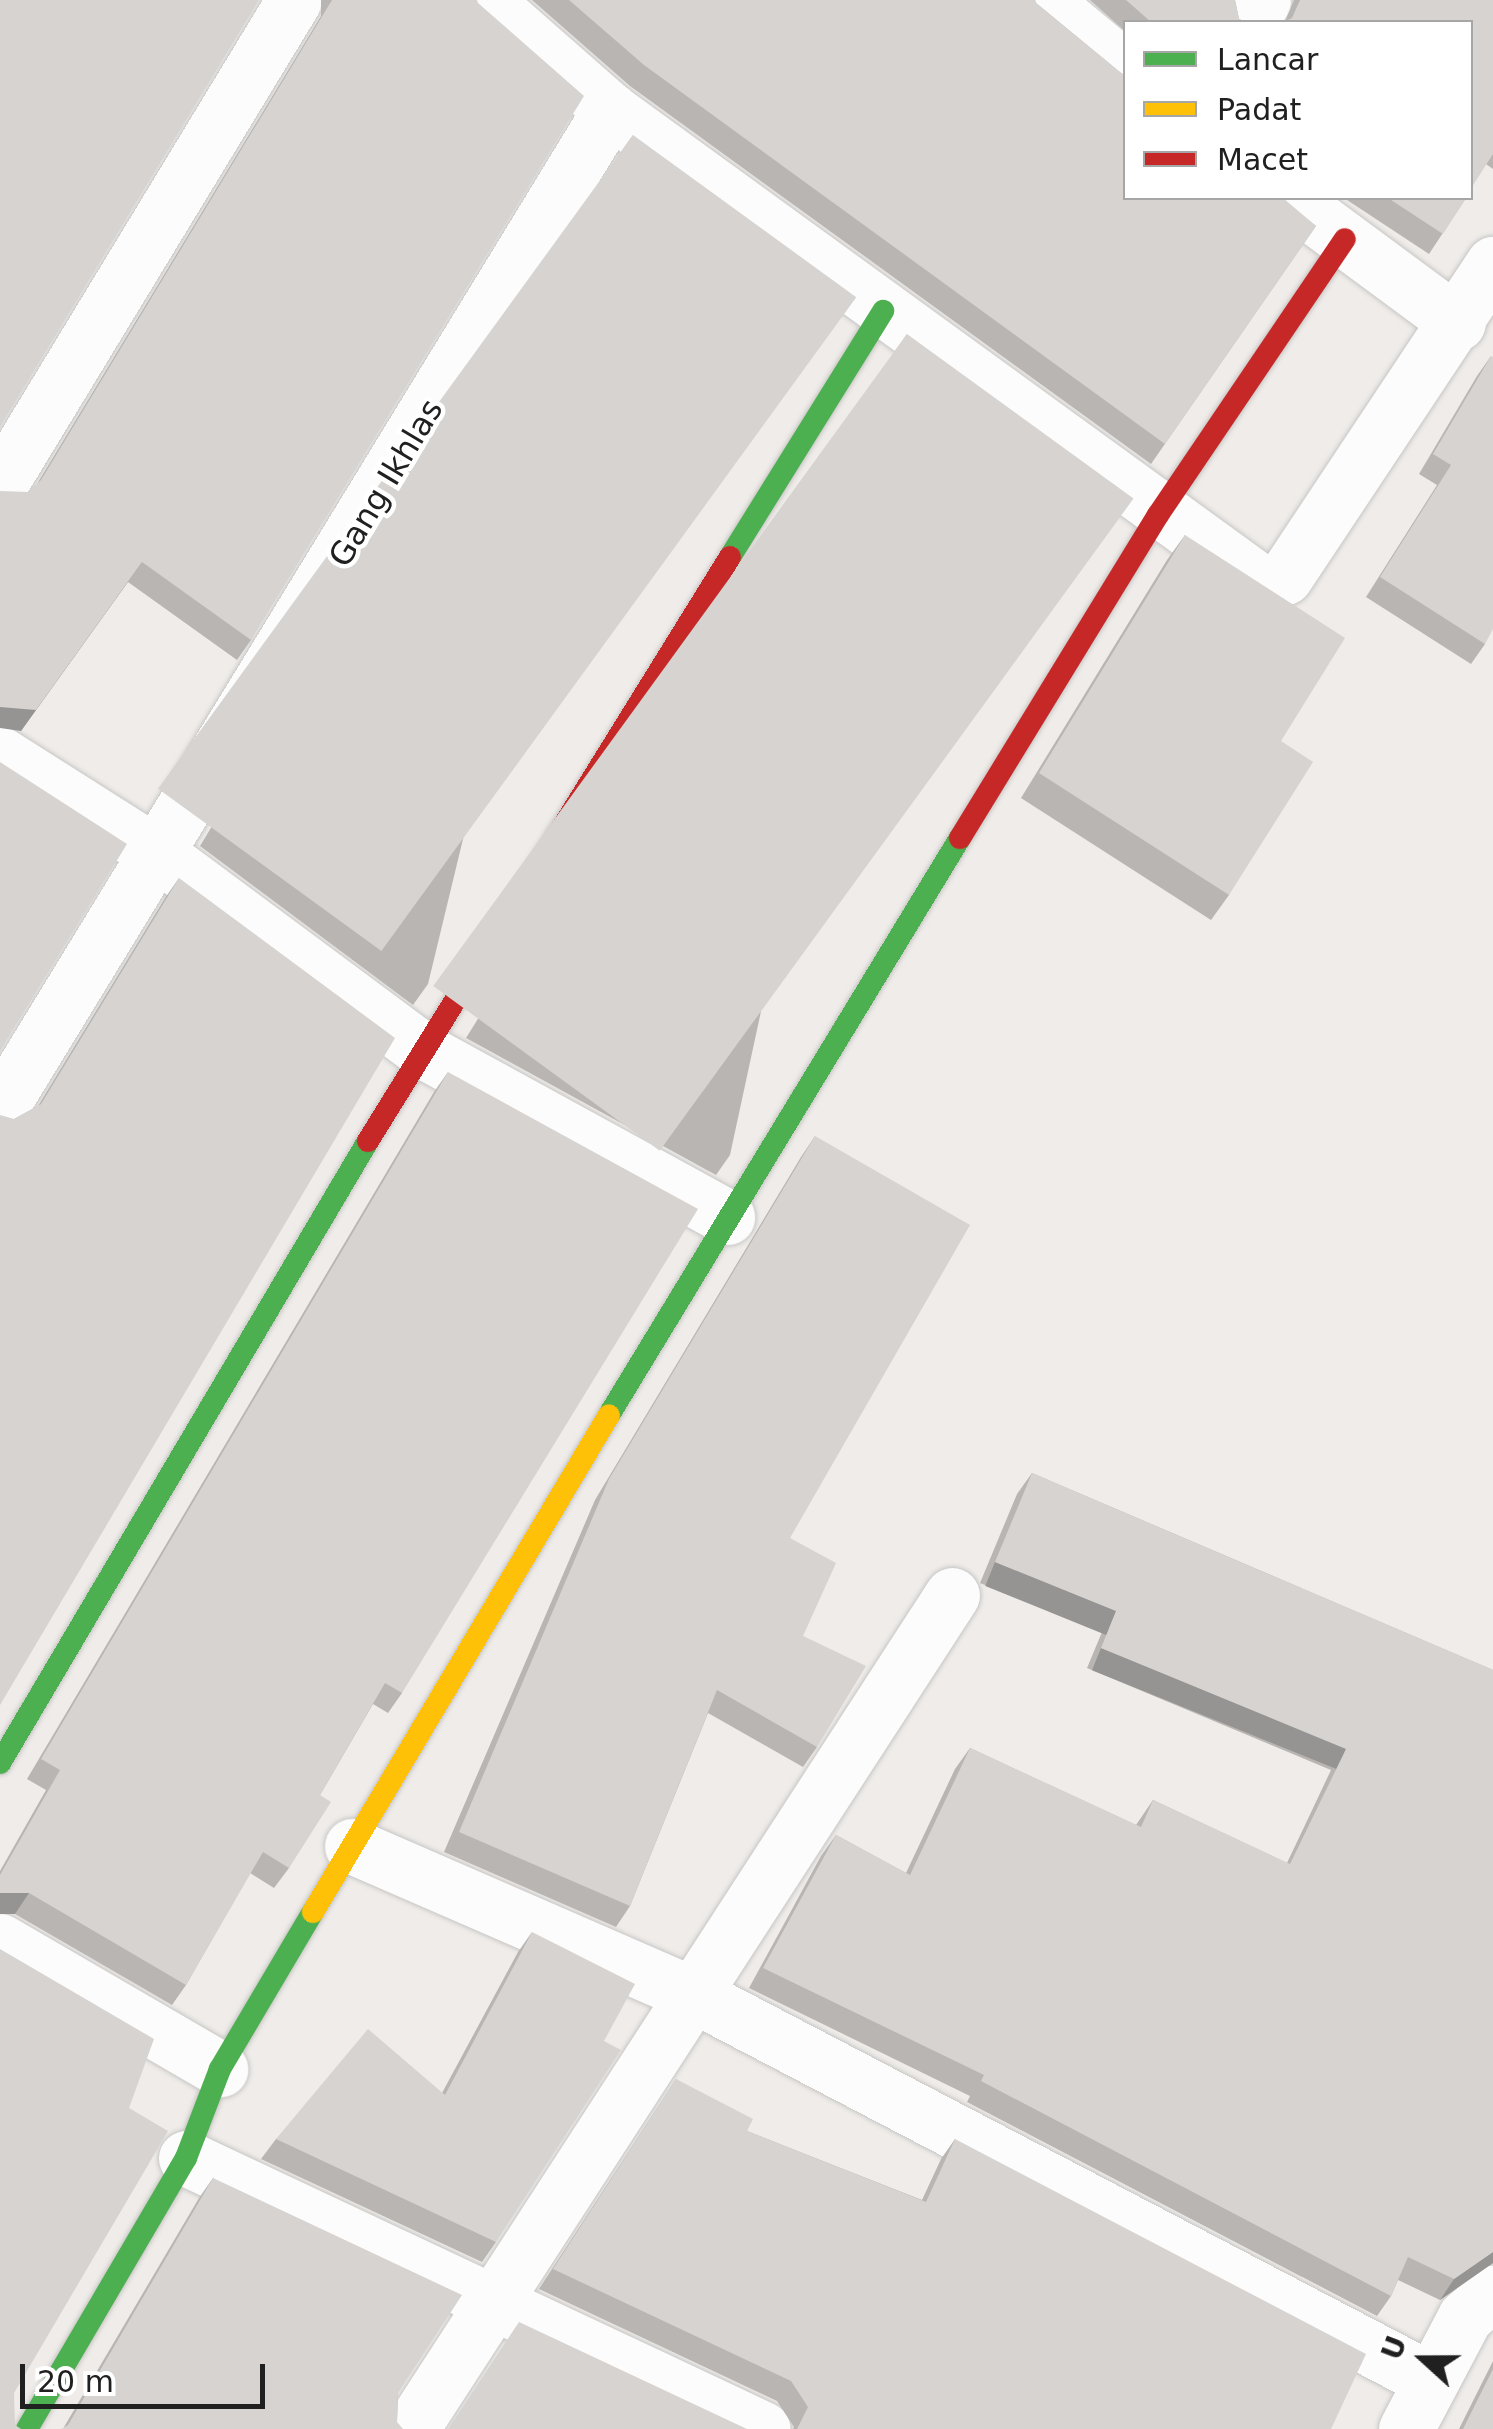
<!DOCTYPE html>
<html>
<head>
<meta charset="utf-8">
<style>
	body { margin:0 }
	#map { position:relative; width:1493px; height:2429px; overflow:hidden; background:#efece9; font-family:"DejaVu Sans",sans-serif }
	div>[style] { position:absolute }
	.roads { filter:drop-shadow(0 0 2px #c7c6c5) drop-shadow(0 0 2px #c7c6c5) }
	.street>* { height:55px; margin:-27.5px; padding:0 27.5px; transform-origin:27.5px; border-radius:27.5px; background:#fdfcfc }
	.fast>* { height:22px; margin:-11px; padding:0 11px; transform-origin:11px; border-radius:11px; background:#4caf50 }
	.slow>* { height:22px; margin:-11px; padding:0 11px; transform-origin:11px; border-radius:11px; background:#ffc107 }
	.jam>* { height:22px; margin:-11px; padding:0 11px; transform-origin:11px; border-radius:11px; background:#c62828 }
	.wall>* { inset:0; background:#b8b5b3 }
	.shaded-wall>* { inset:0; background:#969492; transform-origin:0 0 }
	.building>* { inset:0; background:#d6d3d0; transform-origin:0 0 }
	span { translate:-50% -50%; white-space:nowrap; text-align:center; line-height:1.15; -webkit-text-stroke:9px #fff; paint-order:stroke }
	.street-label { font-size:32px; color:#202020 }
	.legend { position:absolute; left:1123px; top:20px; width:350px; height:180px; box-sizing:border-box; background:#fff; border:2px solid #a6a6a6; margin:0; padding:12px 18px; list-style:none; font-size:30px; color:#202020 }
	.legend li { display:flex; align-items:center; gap:20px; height:50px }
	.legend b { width:50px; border:2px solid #a6a6a6 }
	.north { position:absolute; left:1373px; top:2309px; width:100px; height:100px; -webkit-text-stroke:8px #fff; paint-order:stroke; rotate:291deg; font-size:28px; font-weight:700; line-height:40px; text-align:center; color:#202020 }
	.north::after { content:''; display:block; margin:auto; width:35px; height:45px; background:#202020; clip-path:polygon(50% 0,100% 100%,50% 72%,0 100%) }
	.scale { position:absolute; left:20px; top:2364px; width:245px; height:45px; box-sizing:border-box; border:5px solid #202020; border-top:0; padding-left:12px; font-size:30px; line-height:35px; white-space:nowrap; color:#202020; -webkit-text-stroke:8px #fff; paint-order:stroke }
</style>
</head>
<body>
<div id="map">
	<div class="roads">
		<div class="street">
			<div style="left:485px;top:0;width:167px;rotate:41.3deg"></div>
			<div style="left:610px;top:110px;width:808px;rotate:35.99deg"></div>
			<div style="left:1264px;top:585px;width:22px;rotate:-21deg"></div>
			<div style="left:1285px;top:577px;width:376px;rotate:-56.4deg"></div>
			<div style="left:1043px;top:0;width:108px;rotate:39.7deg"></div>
			<div style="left:1251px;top:22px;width:25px;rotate:-61deg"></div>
			<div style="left:1289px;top:198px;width:210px;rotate:36.5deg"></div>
			<div style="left:0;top:484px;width:566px;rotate:-58.72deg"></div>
			<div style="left:0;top:754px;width:191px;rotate:32.4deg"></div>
			<div style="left:161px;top:856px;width:325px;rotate:36.6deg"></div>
			<div style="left:422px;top:1050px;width:348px;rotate:28.7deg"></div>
			<div style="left:0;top:1108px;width:1170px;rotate:-58.57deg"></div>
			<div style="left:352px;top:1846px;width:369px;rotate:23.5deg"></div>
			<div style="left:690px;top:1993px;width:836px;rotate:27.58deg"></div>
			<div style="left:0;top:1941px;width:255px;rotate:30.2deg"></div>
			<div style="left:186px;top:2158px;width:637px;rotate:25.16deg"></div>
			<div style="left:411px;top:2429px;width:994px;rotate:-57.03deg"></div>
			<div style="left:1406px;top:2429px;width:127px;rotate:-62.2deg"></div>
			<div style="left:1465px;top:2317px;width:37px;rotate:-41deg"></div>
		</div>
		<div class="fast">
			<div style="left:730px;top:557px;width:290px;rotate:-58.1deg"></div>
			<div style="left:609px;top:1415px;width:675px;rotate:-58.69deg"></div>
			<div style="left:0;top:1763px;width:723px;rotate:-59.39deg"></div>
			<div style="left:27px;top:2429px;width:314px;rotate:-59.6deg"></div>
			<div style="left:186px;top:2158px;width:95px;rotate:-69.1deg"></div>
			<div style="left:220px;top:2069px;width:182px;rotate:-59.4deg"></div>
		</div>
		<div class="slow">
			<div style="left:313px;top:1912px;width:578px;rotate:-59.22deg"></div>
		</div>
		<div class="jam">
			<div style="left:960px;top:838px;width:379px;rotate:-58.5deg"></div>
			<div style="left:1158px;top:515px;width:333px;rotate:-55.9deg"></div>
			<div style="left:368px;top:1141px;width:687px;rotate:-58.21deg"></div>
		</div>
	</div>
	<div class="wall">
		<div style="clip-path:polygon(321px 0,477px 0,251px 640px,237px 660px,128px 582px,21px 731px,28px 492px,37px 484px,321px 16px)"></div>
		<div style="clip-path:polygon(532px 0,1035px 0,1036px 3px,1121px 73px,1316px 226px,1151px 464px,630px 86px)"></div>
		<div style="clip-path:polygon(1090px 0,1235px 0,1239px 19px,1246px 22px,1126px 22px,1126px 32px)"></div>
		<div style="clip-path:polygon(1294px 0,1493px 0,1493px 169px,1285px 22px)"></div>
		<div style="clip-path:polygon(633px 135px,428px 984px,413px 1005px,200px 846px,619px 155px)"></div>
		<div style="clip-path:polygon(1344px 198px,1466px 198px,1429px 254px)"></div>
		<div style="clip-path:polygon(907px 334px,730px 1155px,716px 1175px,466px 1038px,893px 354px)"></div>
		<div style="clip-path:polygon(1491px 356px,1485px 644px,1471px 664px,1366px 597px,1437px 485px,1419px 474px,1477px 376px)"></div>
		<div style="clip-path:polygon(1185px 535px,1281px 741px,1229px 895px,1211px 920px,1021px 798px,1167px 560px)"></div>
		<div style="clip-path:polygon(179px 878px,0 1705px,14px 1119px,38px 1106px,165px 898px)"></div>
		<div style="clip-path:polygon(448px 1072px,402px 1693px,388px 1713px,373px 1704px,320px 1795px,289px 1868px,274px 1888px,250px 1873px,186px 1985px,172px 2005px,15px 1914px,0 1914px,0 1871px,46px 1790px,27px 1779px,434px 1092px)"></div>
		<div style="clip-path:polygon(815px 1136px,790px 1538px,817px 1747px,803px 1767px,708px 1713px,630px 1906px,616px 1927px,444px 1852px,595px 1500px,801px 1157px)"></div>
		<div style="clip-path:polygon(1032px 1473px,1493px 1670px,1493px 2263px,1440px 2300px,1398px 2280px,1391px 2296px,1377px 2316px,967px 2102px,970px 2096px,749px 1988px,821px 1856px,836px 1835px,906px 1873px,955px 1769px,970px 1748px,1136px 1825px,1153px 1800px,1287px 1863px,1331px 1770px,1087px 1668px,1102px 1632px,980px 1583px,1017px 1494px)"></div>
		<div style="clip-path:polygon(532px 1932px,496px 2242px,482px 2262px,261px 2159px,276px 2139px,442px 2093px,518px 1952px)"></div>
		<div style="clip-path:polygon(676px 2079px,747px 2131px,922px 2200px,941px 2159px,955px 2139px,1331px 2429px,793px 2429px,794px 2427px,777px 2401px,539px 2289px)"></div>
		<div style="clip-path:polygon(213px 2178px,398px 2393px,397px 2422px,64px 2427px,199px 2198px)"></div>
		<div style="clip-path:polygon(1493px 2361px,1493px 2429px,1459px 2429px)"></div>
	</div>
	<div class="shaded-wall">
		<div style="clip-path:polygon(142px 562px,21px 731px,0 728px,0 707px)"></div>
		<div style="left:995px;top:1562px;width:131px;height:26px;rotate:22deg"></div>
		<div style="left:1101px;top:1648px;width:265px;height:24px;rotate:22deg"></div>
		<div style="clip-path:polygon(0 1893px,29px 1893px,15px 1914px,0 1914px)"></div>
		<div style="clip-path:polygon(1493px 2252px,1493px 2263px,1440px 2300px,1454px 2279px)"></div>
	</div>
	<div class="building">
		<div style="clip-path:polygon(0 0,259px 0,0 427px)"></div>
		<div style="clip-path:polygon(332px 0,477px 0,478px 3px,584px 96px,251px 640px,142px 562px,36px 710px,0 707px,0 491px,28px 492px,41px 480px)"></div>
		<div style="clip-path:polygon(569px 0,1035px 0,1036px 3px,1121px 73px,1126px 75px,1126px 198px,1283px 198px,1316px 226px,1165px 444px,644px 65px)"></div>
		<div style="clip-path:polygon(1126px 0,1235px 0,1239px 19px,1246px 22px,1151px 22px)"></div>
		<div style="clip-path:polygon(1300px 0,1493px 0,1493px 154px,1470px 190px,1470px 22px,1283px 22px,1292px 18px)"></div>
		<div style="left:633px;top:135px;width:276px;height:808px;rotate:36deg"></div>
		<div style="clip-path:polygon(1388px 198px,1466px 198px,1443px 234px)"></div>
		<div style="left:907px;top:334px;width:280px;height:806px;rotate:36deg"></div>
		<div style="clip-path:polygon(1491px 356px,1493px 357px,1493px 629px,1485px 644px,1380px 577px,1451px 465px,1433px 454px)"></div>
		<div style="clip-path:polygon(1185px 535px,1345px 638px,1281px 741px,1313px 762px,1229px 895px,1039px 773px)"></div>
		<div style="clip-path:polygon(0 762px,127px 844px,0 1051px)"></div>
		<div style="clip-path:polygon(179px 878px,395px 1038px,0 1705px,0 1115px,14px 1119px,41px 1104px)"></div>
		<div style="clip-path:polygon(448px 1072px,698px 1209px,402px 1693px,385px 1683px,320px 1795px,331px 1802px,289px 1868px,263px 1852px,186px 1985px,29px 1893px,0 1893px,0 1875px,60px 1770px,41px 1759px)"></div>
		<div style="clip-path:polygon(815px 1136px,970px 1225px,790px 1538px,836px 1563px,803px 1636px,866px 1666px,817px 1747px,717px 1690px,630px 1906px,459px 1832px,609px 1479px)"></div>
		<div style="clip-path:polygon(1032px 1473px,1493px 1670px,1493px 2252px,1454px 2279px,1408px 2257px,1391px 2296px,981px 2081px,984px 2075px,763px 1968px,836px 1835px,910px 1875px,970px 1748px,1141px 1827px,1153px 1800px,1290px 1864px,1346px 1749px,1101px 1648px,1116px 1611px,995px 1562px)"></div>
		<div style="clip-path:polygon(532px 1932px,635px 1984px,604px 2041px,621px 2050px,496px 2242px,276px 2139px,368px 2029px,445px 2095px)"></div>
		<div style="clip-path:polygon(0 1949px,154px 2039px,129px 2108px,168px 2131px,14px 2393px,15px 2425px,21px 2429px,0 2429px)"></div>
		<div style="clip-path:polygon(676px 2079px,753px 2119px,747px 2131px,926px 2202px,955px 2139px,1366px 2354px,1331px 2429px,797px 2429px,808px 2407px,791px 2381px,553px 2269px)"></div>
		<div style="clip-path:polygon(213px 2178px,462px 2295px,398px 2393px,397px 2422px,403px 2429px,61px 2429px,68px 2425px)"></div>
		<div style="clip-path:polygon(519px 2322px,747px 2429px,448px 2429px)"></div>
		<div style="clip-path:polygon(1493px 2369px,1493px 2429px,1463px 2429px)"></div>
	</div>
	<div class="street-label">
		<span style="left:386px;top:483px;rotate:-59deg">Gang Ikhlas</span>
	</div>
	<ul class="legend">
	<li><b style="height:12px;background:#4caf50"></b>Lancar</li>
	<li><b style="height:12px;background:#ffc107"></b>Padat</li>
	<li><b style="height:12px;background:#c62828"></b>Macet</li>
	</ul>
	<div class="north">U</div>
	<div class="scale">20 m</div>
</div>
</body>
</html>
